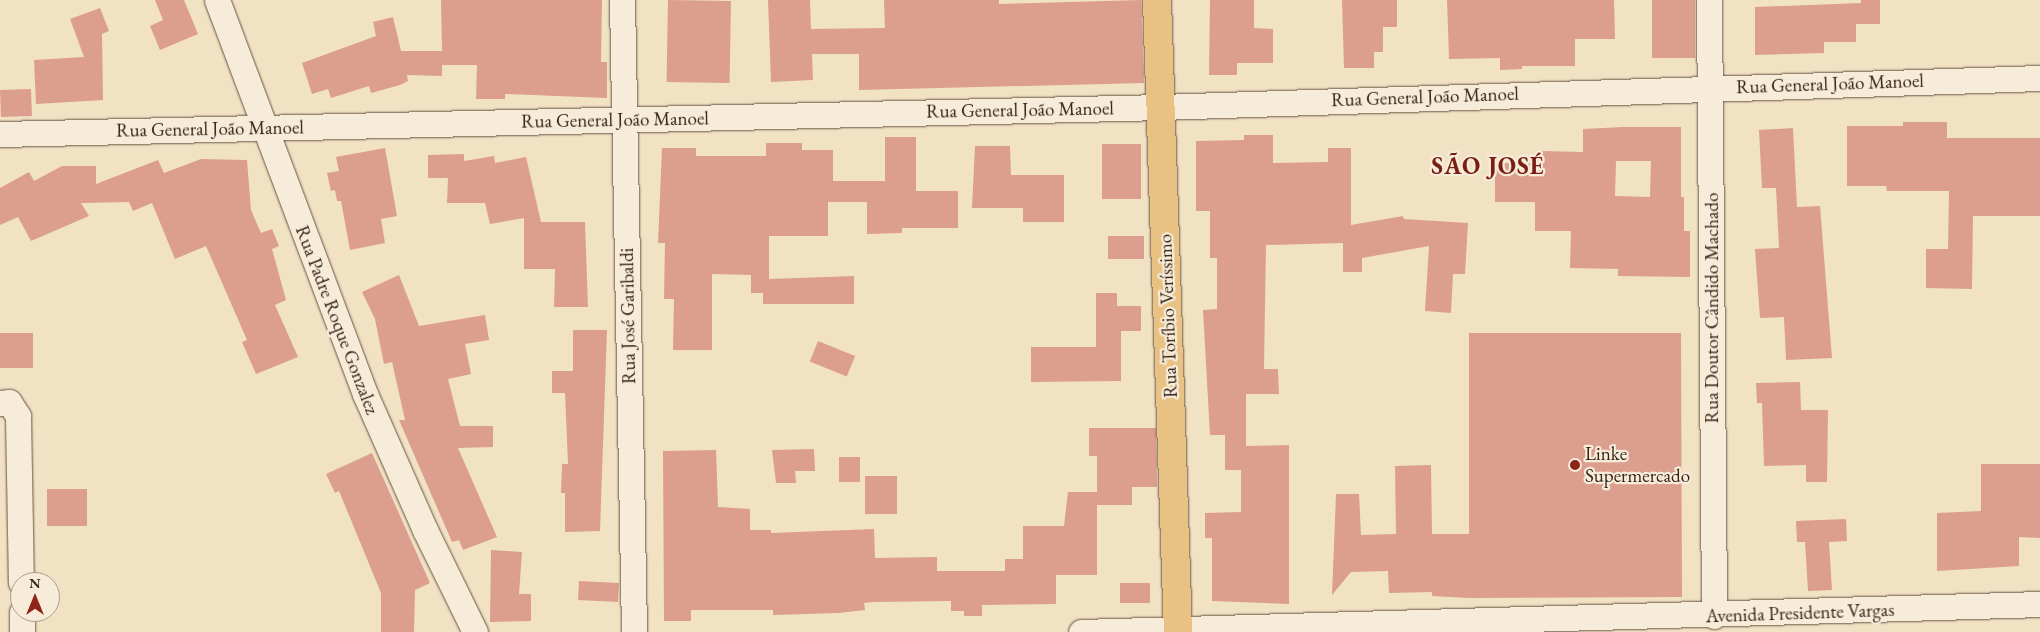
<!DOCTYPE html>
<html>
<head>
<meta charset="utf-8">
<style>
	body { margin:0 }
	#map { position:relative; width:2040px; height:632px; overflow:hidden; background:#f2e2c4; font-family:"EB Garamond",serif }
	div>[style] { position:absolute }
	.building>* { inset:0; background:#dc9e8f; transform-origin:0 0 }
	.roads { filter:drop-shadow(0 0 1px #665342) drop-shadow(0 0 1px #665342) }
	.minor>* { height:25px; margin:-12.5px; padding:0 12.5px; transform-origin:12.5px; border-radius:12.5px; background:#f7ecd9 }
	.major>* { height:28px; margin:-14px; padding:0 14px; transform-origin:14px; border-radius:14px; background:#e9c182 }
	.dots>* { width:14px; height:14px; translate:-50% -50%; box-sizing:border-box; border:2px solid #f7ecd9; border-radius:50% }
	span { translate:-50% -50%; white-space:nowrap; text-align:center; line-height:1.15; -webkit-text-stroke:4.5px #f7ecd9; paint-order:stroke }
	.street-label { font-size:19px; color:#372317 }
	.poi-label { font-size:19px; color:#372317 }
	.left { translate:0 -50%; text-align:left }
	.district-label { font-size:24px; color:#7a1f14; font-weight:700; letter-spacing:1px }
	.north { position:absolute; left:10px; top:572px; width:50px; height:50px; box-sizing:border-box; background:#f7ecd9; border:1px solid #aa9c8b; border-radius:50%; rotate:0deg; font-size:14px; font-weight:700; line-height:20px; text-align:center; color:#372317 }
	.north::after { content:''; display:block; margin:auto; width:18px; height:22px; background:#8f2418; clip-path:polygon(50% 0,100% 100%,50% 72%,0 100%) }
</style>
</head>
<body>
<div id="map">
	<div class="building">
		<div style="clip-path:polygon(155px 0,184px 0,198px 34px,160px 50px,150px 26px,163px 20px)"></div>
		<div style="clip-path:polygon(441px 0,602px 0,601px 62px,607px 62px,607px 98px,505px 94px,505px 99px,476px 99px,477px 65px,442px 65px,442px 54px,442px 76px,407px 75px,408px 81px,400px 85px,371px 93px,369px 86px,331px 98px,328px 89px,312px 94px,302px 63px,376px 36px,373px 22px,393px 17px,401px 51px,442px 51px)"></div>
		<div style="left:668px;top:0;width:63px;height:82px;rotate:1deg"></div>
		<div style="clip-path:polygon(768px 0,810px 0,811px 29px,885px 28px,884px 0,999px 0,999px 4px,1141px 0,1144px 83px,859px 90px,859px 54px,812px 54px,813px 80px,771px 82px)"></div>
		<div style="clip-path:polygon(1210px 0,1254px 0,1254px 28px,1273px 29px,1273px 63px,1237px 63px,1237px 75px,1209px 75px)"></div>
		<div style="clip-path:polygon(1342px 0,1397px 0,1397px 27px,1383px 27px,1383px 52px,1374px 52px,1374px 68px,1344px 68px)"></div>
		<div style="clip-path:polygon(1447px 0,1614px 0,1615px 39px,1575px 39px,1575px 66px,1522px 66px,1522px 69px,1500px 70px,1500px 58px,1449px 59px)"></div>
		<div style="left:1652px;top:0;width:43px;height:58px"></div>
		<div style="clip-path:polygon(1861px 0,1880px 0,1880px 24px,1856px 24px,1856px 42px,1824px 42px,1824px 53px,1755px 55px,1755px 7px,1861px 3px)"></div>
		<div style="clip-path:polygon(100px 8px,109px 31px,102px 34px,103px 100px,36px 104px,34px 60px,84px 57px,70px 19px)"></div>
		<div style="left:31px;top:89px;width:27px;height:31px;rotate:88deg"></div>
		<div style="clip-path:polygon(1903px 122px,1947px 122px,1947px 138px,2040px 138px,2040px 216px,1973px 216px,1972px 289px,1926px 288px,1926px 249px,1948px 249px,1949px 191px,1887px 191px,1886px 186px,1847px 186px,1847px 126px,1903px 126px)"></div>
		<div style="clip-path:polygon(evenodd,1623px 127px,1681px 127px,1681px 197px,1684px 197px,1684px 231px,1690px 231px,1690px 277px,1618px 276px,1618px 269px,1570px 268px,1571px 231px,1535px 231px,1535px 202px,1495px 202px,1495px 163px,1541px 163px,1541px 151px,1583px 152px,1583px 129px,1623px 127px,1616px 161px,1651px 161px,1650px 197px,1615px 196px,1616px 161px)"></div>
		<div style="clip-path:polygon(1793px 128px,1797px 207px,1820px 206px,1832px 358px,1786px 360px,1784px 317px,1760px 318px,1755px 249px,1779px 248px,1776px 188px,1762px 188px,1759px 130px)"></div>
		<div style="clip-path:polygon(1244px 135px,1273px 135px,1273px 163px,1328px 162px,1328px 148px,1351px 148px,1351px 225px,1403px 216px,1404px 219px,1468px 223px,1465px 274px,1453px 274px,1451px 313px,1425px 311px,1429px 246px,1362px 258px,1362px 272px,1343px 272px,1343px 243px,1266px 245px,1264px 369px,1278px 369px,1279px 394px,1246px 394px,1246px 446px,1289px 445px,1289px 604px,1212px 601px,1212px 538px,1205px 538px,1205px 513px,1241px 512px,1241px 470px,1225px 470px,1225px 435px,1210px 435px,1203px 310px,1217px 309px,1217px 258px,1210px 258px,1210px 211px,1196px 211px,1196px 141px,1244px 140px)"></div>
		<div style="clip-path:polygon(885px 137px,916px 137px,916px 191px,958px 191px,958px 228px,902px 228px,902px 233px,867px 234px,867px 202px,828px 202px,828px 236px,769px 236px,769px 279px,854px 276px,854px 304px,763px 304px,763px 293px,751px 293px,751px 275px,712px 274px,712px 350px,673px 350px,674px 299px,664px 299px,665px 243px,658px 243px,662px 148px,696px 148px,696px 156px,766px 156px,766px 143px,802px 143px,802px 150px,833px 150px,833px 181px,885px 181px)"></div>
		<div style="left:1102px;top:144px;width:39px;height:55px"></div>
		<div style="clip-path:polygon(975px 146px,1010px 146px,1011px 175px,1064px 175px,1064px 222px,1023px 222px,1023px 208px,972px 208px)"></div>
		<div style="clip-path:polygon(385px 148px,397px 216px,381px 219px,385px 243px,350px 250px,341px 201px,337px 201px,335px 190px,331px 191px,327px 173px,339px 171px,336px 157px)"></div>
		<div style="clip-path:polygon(464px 154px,464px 161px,494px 156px,495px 163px,526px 157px,541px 222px,585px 222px,588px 307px,554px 307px,555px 269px,524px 269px,524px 218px,490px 224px,485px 203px,447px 203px,448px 178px,428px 178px,428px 155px)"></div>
		<div style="clip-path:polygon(201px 159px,247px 160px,251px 210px,261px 233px,272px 229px,279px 246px,272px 249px,286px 300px,275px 305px,298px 357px,256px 374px,242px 342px,247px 340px,206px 246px,175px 259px,152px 203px,133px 211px,129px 202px,81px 203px,89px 216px,31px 241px,18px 217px,0 225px,0 188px,29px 172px,34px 181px,62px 166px,96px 166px,96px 184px,158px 160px,164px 173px)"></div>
		<div style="left:1108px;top:236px;width:36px;height:23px"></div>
		<div style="clip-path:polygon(399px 275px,419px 326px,485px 315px,489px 340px,465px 344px,471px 374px,448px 379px,460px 426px,493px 426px,493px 447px,458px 448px,497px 537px,463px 550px,459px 540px,452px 542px,399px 420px,405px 420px,392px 362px,384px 364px,375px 319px,362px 292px)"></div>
		<div style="clip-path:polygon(1096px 293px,1117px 293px,1117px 306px,1141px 306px,1141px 331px,1121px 331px,1121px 381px,1031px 382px,1031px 347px,1096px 347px)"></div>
		<div style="clip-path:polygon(573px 330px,607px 330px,600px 531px,565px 532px,565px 493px,561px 493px,562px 464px,568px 464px,565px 393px,552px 393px,552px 371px,573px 371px)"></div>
		<div style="left:0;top:333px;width:33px;height:35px"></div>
		<div style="clip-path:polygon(1469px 333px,1681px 333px,1682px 597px,1469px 598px,1432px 596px,1432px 592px,1389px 593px,1388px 571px,1351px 572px,1332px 595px,1336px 494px,1359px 494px,1361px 535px,1396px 534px,1395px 466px,1431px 465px,1432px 534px,1469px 534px)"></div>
		<div style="left:818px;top:341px;width:40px;height:22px;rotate:22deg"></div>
		<div style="clip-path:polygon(1800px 382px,1801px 410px,1828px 410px,1827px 482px,1806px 482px,1806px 465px,1764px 466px,1762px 403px,1757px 403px,1756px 383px)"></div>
		<div style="clip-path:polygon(1089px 428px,1156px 428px,1157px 487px,1132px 487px,1132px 505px,1097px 505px,1097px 575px,1056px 575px,1056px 604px,982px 605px,982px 616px,964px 616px,964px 611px,951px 611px,951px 601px,873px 602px,864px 603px,865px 610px,839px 613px,773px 615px,773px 610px,691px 610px,691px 621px,664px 621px,663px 451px,716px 450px,718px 507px,750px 509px,750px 530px,771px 530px,771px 533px,874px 529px,875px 558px,937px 557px,937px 571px,1005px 571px,1005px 559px,1023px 559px,1023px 526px,1064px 526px,1068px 492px,1097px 492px,1097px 456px,1089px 456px)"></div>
		<div style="clip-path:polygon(814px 449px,815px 471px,795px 471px,796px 483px,776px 483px,772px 450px)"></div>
		<div style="clip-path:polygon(372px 453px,430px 583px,415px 590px,414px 632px,381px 632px,381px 593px,339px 491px,335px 493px,326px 474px)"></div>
		<div style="left:860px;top:457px;width:25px;height:21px;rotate:90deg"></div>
		<div style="clip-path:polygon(1981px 464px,2040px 464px,2040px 538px,2019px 537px,2019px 566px,1937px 571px,1937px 513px,1981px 511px)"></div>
		<div style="left:865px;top:476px;width:32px;height:38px"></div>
		<div style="left:47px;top:489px;width:40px;height:37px"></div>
		<div style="clip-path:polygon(1846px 519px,1847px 541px,1829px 542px,1832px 590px,1808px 591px,1805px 542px,1797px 542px,1796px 521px)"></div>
		<div style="clip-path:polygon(491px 550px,522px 552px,519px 594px,531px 594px,531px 621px,490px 622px)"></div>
		<div style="left:579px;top:581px;width:40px;height:19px;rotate:3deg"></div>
		<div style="left:1120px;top:583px;width:30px;height:20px"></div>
	</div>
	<div class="roads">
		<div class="minor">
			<div style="left:217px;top:0;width:421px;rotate:69.4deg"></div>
			<div style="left:365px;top:394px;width:149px;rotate:66.2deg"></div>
			<div style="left:425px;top:530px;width:114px;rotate:63.9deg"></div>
			<div style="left:622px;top:0;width:632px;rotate:88.91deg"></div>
			<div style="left:1709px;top:0;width:616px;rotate:89.53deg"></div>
			<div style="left:0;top:134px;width:1161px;rotate:-1.33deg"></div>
			<div style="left:1161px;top:107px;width:879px;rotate:-1.89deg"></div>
			<div style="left:0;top:403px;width:9px;rotate:-6deg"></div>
			<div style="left:9px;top:402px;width:17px;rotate:57deg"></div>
			<div style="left:18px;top:416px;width:166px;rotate:89deg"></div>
			<div style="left:22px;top:612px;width:20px;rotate:90deg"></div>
			<div style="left:1081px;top:632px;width:959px;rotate:-1.67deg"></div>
		</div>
		<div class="major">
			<div style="left:1157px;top:0;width:632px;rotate:88.1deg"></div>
		</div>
	</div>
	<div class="dots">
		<div style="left:1575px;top:465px;background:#8f2418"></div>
	</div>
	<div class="street-label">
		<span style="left:1830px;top:84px;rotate:-2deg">Rua General João Manoel</span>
		<span style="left:1425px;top:97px;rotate:-2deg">Rua General João Manoel</span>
		<span style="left:1020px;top:110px;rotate:-1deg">Rua General João Manoel</span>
		<span style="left:615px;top:120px;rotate:-1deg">Rua General João Manoel</span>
		<span style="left:210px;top:129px;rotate:-1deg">Rua General João Manoel</span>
		<span style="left:1712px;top:308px;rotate:-90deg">Rua Doutor Cândido Machado</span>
		<span style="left:628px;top:316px;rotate:-91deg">Rua José Garibaldi</span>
		<span style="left:1168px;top:316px;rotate:-92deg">Rua Toríbio Veríssimo</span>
		<span style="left:337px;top:320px;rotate:69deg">Rua Padre Roque Gonzalez</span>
		<span style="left:1800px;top:613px;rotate:-2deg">Avenida Presidente Vargas</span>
	</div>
	<div class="poi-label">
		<span class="left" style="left:1585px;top:465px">Linke<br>Supermercado</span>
	</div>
	<div class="district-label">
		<span style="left:1488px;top:166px">SÃO JOSÉ</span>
	</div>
	<div class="north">N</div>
</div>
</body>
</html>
